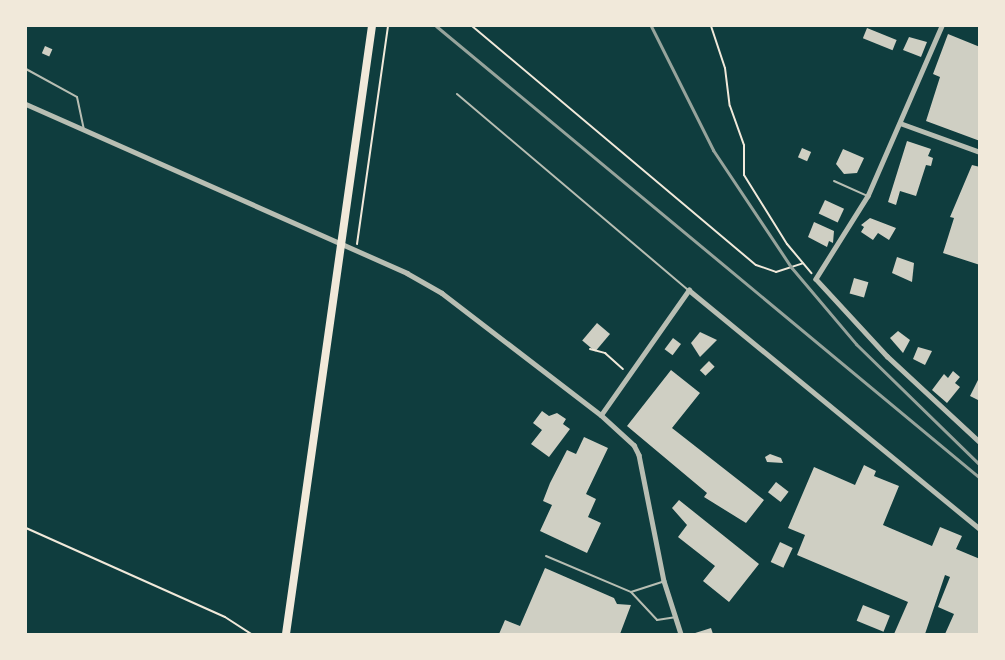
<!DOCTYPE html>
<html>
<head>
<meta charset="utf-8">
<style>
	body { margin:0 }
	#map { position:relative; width:1005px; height:660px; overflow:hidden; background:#0f3d3e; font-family:"Exo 2",sans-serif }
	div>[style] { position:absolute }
	.building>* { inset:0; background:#cfcfc3; transform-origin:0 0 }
	.path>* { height:2px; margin:-1px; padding:0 1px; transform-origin:1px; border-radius:1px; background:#f1e9da }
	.service>* { height:2px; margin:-1px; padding:0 1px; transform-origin:1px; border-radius:1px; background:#b8beb3 }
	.minor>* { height:4.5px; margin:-2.25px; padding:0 2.25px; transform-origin:2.25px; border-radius:2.25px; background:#b8beb3 }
	.primary>* { height:8px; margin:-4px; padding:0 4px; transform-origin:4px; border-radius:4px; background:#f1e9da }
	.rail>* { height:3px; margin:-1.5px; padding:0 1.5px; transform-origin:1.5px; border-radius:1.5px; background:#97a49c }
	span { translate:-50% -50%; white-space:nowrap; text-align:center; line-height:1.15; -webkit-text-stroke:5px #f1e9da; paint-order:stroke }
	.frame { position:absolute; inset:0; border:27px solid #f1e9da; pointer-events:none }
</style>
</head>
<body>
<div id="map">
	<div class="building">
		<div style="left:867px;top:28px;width:32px;height:11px;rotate:22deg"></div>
		<div style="clip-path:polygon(948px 34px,980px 47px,980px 141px,926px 121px,940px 77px,933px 74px)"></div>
		<div style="clip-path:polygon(909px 37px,927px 42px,921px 57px,903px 50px)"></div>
		<div style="left:45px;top:46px;width:8px;height:8px;rotate:23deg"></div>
		<div style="clip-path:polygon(907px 141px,931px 149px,928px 156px,933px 158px,931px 166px,926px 165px,916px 196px,900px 191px,896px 205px,888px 202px)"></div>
		<div style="left:802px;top:148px;width:10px;height:10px;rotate:24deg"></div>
		<div style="clip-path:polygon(843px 149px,864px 158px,857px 173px,844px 174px,836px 164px)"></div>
		<div style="clip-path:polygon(972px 165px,980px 167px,980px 265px,943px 253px,954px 218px,950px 217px)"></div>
		<div style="left:825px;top:200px;width:21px;height:15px;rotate:25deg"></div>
		<div style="clip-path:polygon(870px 218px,896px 228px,889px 240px,878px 233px,873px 240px,861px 232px,864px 227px,861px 225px)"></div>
		<div style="clip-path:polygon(814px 222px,834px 231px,833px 243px,829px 241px,827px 247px,808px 237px)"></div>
		<div style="clip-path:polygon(897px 257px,914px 263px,912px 282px,892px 273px)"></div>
		<div style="left:854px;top:278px;width:15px;height:16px;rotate:16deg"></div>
		<div style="left:597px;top:323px;width:17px;height:23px;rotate:40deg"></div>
		<div style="clip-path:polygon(898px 331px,910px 340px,903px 353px,890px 338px)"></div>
		<div style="clip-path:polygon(700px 332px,717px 340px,700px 357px,691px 343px)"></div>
		<div style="left:673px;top:338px;width:10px;height:14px;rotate:37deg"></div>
		<div style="clip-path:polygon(918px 347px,932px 351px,925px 365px,913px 359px)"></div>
		<div style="left:709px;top:361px;width:8px;height:13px;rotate:45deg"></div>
		<div style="clip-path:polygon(671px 370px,700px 393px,672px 428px,764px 500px,746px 523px,704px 497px,707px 493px,627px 426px)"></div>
		<div style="clip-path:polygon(953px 371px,960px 377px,955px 383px,960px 387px,947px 403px,932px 390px,944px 374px,948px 378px)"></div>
		<div style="clip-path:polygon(980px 376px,980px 401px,970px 396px)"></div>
		<div style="clip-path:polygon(542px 411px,549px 416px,557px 413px,566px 419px,563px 424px,570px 429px,549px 457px,531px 444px,542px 430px,533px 423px)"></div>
		<div style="clip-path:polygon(584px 437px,608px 448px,586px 494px,596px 499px,588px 517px,601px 523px,587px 553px,540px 531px,552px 505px,543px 501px,550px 483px,567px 450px,576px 454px)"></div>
		<div style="clip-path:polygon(770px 454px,781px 458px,783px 463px,767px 462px,765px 457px)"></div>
		<div style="clip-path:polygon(864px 465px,876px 471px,874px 476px,899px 486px,883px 525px,932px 546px,940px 527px,962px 536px,956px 549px,980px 559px,980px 634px,945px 634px,954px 614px,938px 607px,950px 577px,945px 575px,925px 634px,894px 634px,908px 602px,797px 555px,805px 535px,788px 528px,814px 467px,855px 485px)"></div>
		<div style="left:776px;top:482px;width:16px;height:13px;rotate:38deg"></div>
		<div style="clip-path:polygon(679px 500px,759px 564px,729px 602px,703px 581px,715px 566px,678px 537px,687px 525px,672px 508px)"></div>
		<div style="left:780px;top:542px;width:14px;height:22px;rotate:25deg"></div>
		<div style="clip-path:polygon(545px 568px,614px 598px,617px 604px,631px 605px,620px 634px,499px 634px,505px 620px,520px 626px)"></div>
		<div style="left:863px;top:605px;width:29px;height:17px;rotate:22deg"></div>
		<div style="clip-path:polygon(711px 628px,713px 634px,692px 634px)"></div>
	</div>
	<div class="path">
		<div style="left:472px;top:26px;width:371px;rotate:40.1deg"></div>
		<div style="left:756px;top:265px;width:21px;rotate:19deg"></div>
		<div style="left:776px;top:272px;width:28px;rotate:-18deg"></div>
		<div style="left:711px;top:26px;width:44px;rotate:71.6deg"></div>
		<div style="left:725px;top:68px;width:38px;rotate:83deg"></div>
		<div style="left:730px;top:106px;width:41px;rotate:70.3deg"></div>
		<div style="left:744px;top:145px;width:30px;rotate:90deg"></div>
		<div style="left:744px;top:175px;width:81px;rotate:58.1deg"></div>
		<div style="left:787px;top:244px;width:38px;rotate:50deg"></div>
		<div style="left:357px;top:244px;width:220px;rotate:-81.9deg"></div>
		<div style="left:590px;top:349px;width:16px;rotate:15deg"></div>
		<div style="left:605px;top:353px;width:24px;rotate:42deg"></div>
		<div style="left:26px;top:528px;width:218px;rotate:24.1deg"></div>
		<div style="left:225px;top:617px;width:31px;rotate:33deg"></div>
	</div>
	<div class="service">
		<div style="left:26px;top:69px;width:58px;rotate:28.8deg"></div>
		<div style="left:77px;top:97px;width:34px;rotate:78deg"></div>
		<div style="left:457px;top:94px;width:303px;rotate:40.3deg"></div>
		<div style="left:834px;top:181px;width:37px;rotate:24deg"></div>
		<div style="left:546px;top:556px;width:92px;rotate:23deg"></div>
		<div style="left:631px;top:592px;width:35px;rotate:-18deg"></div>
		<div style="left:631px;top:592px;width:38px;rotate:47deg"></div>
		<div style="left:657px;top:620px;width:18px;rotate:-9deg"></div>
	</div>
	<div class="minor">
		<div style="left:942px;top:26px;width:185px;rotate:113.5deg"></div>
		<div style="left:868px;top:196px;width:98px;rotate:122.1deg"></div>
		<div style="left:816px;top:279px;width:105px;rotate:47.3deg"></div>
		<div style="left:887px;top:356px;width:127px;rotate:42.8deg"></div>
		<div style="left:26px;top:104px;width:417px;rotate:23.9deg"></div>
		<div style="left:407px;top:273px;width:40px;rotate:29.7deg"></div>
		<div style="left:442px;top:293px;width:200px;rotate:37.5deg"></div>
		<div style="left:601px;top:415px;width:45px;rotate:42.3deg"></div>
		<div style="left:634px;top:445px;width:11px;rotate:63deg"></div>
		<div style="left:639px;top:455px;width:128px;rotate:78.8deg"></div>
		<div style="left:664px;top:581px;width:56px;rotate:72.2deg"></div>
		<div style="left:900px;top:123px;width:85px;rotate:19.9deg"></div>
		<div style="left:601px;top:415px;width:153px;rotate:-54.9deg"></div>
		<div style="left:689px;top:290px;width:377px;rotate:39.4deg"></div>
	</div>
	<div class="primary">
		<div style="left:286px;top:634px;width:614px;rotate:-81.95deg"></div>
	</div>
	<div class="rail">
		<div style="left:436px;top:26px;width:707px;rotate:39.72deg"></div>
		<div style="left:651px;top:26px;width:139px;rotate:63.4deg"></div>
		<div style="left:713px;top:150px;width:141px;rotate:56.3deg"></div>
		<div style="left:791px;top:267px;width:101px;rotate:49.8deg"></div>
		<div style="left:856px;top:344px;width:173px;rotate:44.3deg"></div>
	</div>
	<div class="frame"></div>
</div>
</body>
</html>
